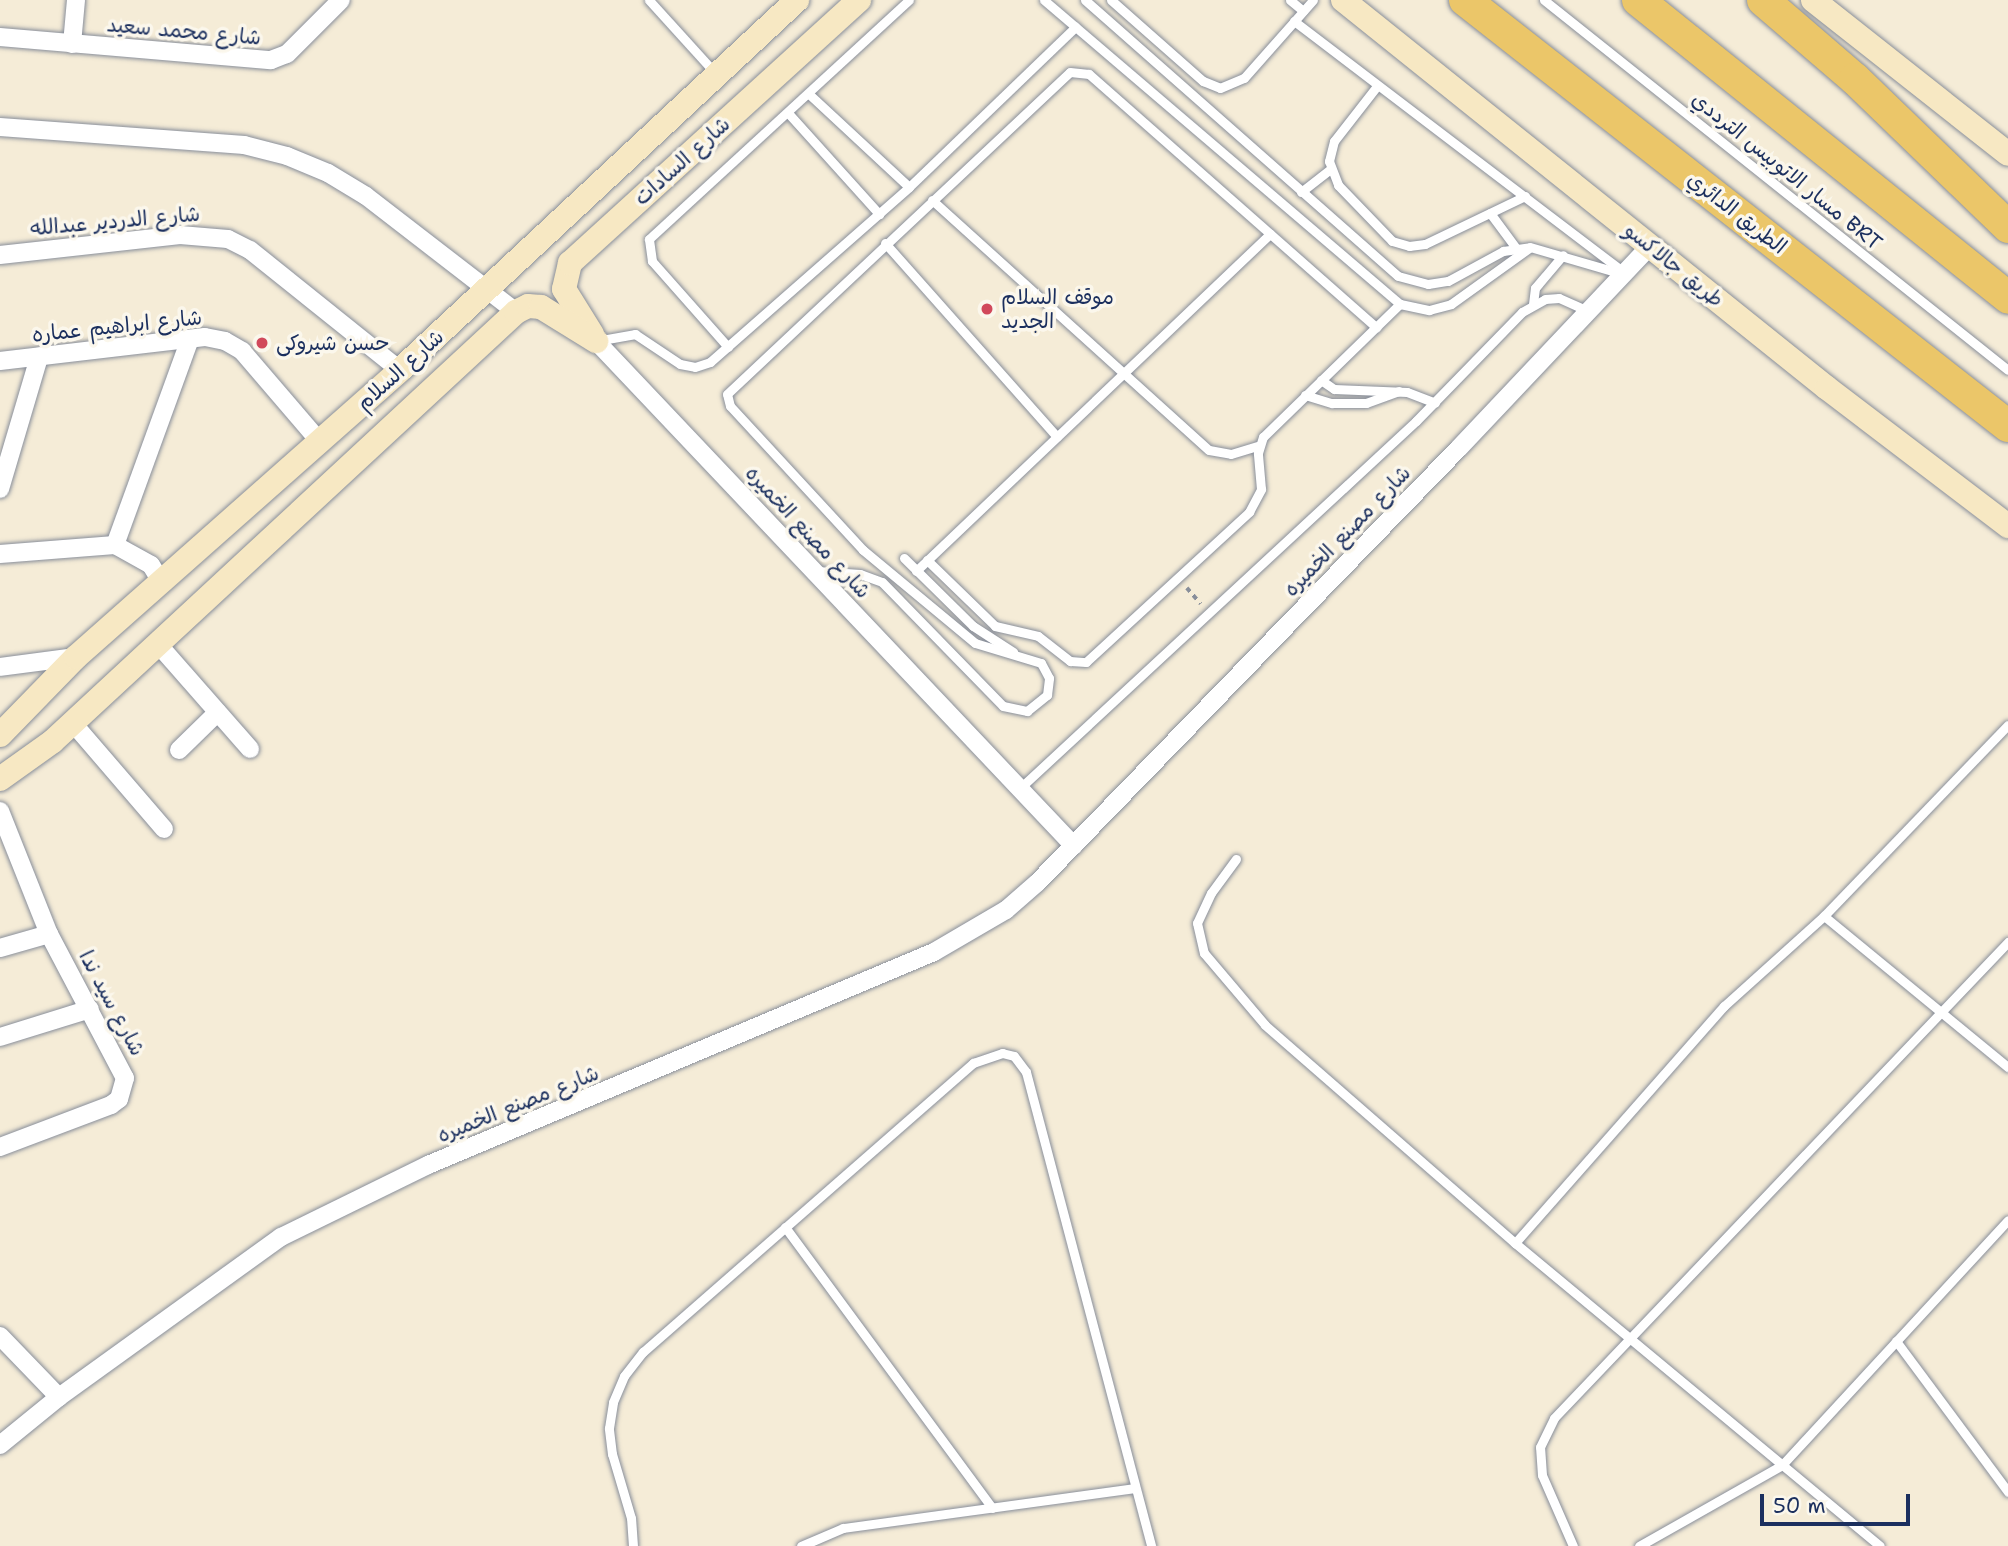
<!DOCTYPE html>
<html>
<head>
<meta charset="utf-8">
<style>
	body { margin:0 }
	#map { position:relative; width:2008px; height:1546px; overflow:hidden; background:#f5ecd7; font-family:"Shantell Sans","Playpen Sans Arabic",sans-serif }
	div>[style] { position:absolute }
	.path>* { height:3.5px; margin-top:-1.75px; transform-origin:0; background:repeating-linear-gradient(90deg,#888e9a 0 5px,transparent 0 10px) }
	.roads { filter:drop-shadow(0 0 2px #888e9a) drop-shadow(0 0 2px #888e9a) }
	.lane>* { height:9px; margin:-4.5px; padding:0 4.5px; transform-origin:4.5px; border-radius:4.5px; background:#fff }
	.street>* { height:18px; margin:-9px; padding:0 9px; transform-origin:9px; border-radius:9px; background:#fff }
	.secondary>* { height:24px; margin:-12px; padding:0 12px; transform-origin:12px; border-radius:12px; background:#f7e8c3 }
	.highway>* { height:32px; margin:-16px; padding:0 16px; transform-origin:16px; border-radius:16px; background:#ebc669 }
	.dots>* { width:19px; height:19px; translate:-50% -50%; box-sizing:border-box; border:4px solid #fbf7ec; border-radius:50% }
	span { translate:-50% -50%; white-space:nowrap; text-align:center; line-height:1.15; -webkit-text-stroke:7px #fbf7ec; paint-order:stroke }
	.street-label { font-size:21px; color:#1b2f5e }
	.poi-label { font-size:21px; color:#1b2f5e }
	.left { translate:0 -50%; text-align:left }
	.scale { position:absolute; left:1760px; top:1494px; width:150px; height:32px; box-sizing:border-box; border:4px solid #1b2f5e; border-top:0; padding-left:9px; font-size:21px; line-height:24px; white-space:nowrap; color:#1b2f5e; -webkit-text-stroke:5px #fbf7ec; paint-order:stroke }
</style>
</head>
<body>
<div id="map">
	<div class="path">
		<div style="left:1187px;top:588px;width:21px;rotate:49deg"></div>
	</div>
	<div class="roads">
		<div class="lane">
			<div style="left:649px;top:0;width:100px;rotate:47.8deg"></div>
			<div style="left:1044px;top:0;width:468px;rotate:40.5deg"></div>
			<div style="left:1400px;top:304px;width:30px;rotate:12deg"></div>
			<div style="left:1429px;top:310px;width:23px;rotate:-15deg"></div>
			<div style="left:1451px;top:304px;width:96px;rotate:-35.7deg"></div>
			<div style="left:1085px;top:0;width:417px;rotate:41.4deg"></div>
			<div style="left:1398px;top:276px;width:31px;rotate:15deg"></div>
			<div style="left:1428px;top:284px;width:20px;rotate:-9deg"></div>
			<div style="left:1448px;top:281px;width:63px;rotate:-28.6deg"></div>
			<div style="left:1503px;top:251px;width:27px;rotate:-8deg"></div>
			<div style="left:1530px;top:247px;width:97px;rotate:16.2deg"></div>
			<div style="left:1111px;top:0;width:123px;rotate:41.4deg"></div>
			<div style="left:1203px;top:81px;width:18px;rotate:22deg"></div>
			<div style="left:1220px;top:88px;width:26px;rotate:-23deg"></div>
			<div style="left:1244px;top:78px;width:104px;rotate:-48.5deg"></div>
			<div style="left:1290px;top:0;width:17px;rotate:40deg"></div>
			<div style="left:1544px;top:0;width:593px;rotate:38.57deg"></div>
			<div style="left:1294px;top:21px;width:412px;rotate:37.3deg"></div>
			<div style="left:1377px;top:86px;width:70px;rotate:128deg"></div>
			<div style="left:1334px;top:141px;width:21px;rotate:104deg"></div>
			<div style="left:1329px;top:161px;width:26px;rotate:69deg"></div>
			<div style="left:1338px;top:185px;width:78px;rotate:46deg"></div>
			<div style="left:1392px;top:241px;width:18px;rotate:16deg"></div>
			<div style="left:1409px;top:246px;width:16px;rotate:-7deg"></div>
			<div style="left:1425px;top:244px;width:111px;rotate:-25.6deg"></div>
			<div style="left:810px;top:95px;width:135px;rotate:42.9deg"></div>
			<div style="left:789px;top:114px;width:135px;rotate:48deg"></div>
			<div style="left:1301px;top:192px;width:37px;rotate:-38deg"></div>
			<div style="left:932px;top:200px;width:373px;rotate:42.1deg"></div>
			<div style="left:1209px;top:450px;width:22px;rotate:10deg"></div>
			<div style="left:1231px;top:454px;width:30px;rotate:-17deg"></div>
			<div style="left:1490px;top:213px;width:44px;rotate:53.4deg"></div>
			<div style="left:885px;top:243px;width:259px;rotate:48.4deg"></div>
			<div style="left:1533px;top:304px;width:16px;rotate:-83deg"></div>
			<div style="left:1535px;top:288px;width:43px;rotate:-49.7deg"></div>
			<div style="left:596px;top:341px;width:40px;rotate:-10deg"></div>
			<div style="left:635px;top:334px;width:54px;rotate:33.7deg"></div>
			<div style="left:680px;top:364px;width:15px;rotate:11deg"></div>
			<div style="left:695px;top:367px;width:16px;rotate:-18deg"></div>
			<div style="left:710px;top:362px;width:265px;rotate:-41.3deg"></div>
			<div style="left:909px;top:187px;width:231px;rotate:-43.9deg"></div>
			<div style="left:728px;top:347px;width:115px;rotate:-131.5deg"></div>
			<div style="left:652px;top:261px;width:22px;rotate:-98deg"></div>
			<div style="left:649px;top:239px;width:353px;rotate:-42.6deg"></div>
			<div style="left:1321px;top:380px;width:16px;rotate:35deg"></div>
			<div style="left:1334px;top:389px;width:73px;rotate:2.4deg"></div>
			<div style="left:1407px;top:392px;width:30px;rotate:21deg"></div>
			<div style="left:1305px;top:395px;width:28px;rotate:17deg"></div>
			<div style="left:1332px;top:403px;width:34px"></div>
			<div style="left:1366px;top:403px;width:35px;rotate:-20deg"></div>
			<div style="left:904px;top:558px;width:97px;rotate:44.6deg"></div>
			<div style="left:973px;top:626px;width:48px;rotate:33deg"></div>
			<div style="left:927px;top:560px;width:95px;rotate:44.1deg"></div>
			<div style="left:995px;top:626px;width:44px;rotate:13.1deg"></div>
			<div style="left:1038px;top:636px;width:41px;rotate:38deg"></div>
			<div style="left:1070px;top:661px;width:16px;rotate:4deg"></div>
			<div style="left:1086px;top:662px;width:222px;rotate:-42.6deg"></div>
			<div style="left:1249px;top:512px;width:26px;rotate:-62deg"></div>
			<div style="left:1261px;top:489px;width:36px;rotate:-95deg"></div>
			<div style="left:1258px;top:453px;width:17px;rotate:-73deg"></div>
			<div style="left:1263px;top:437px;width:191px;rotate:-44.2deg"></div>
			<div style="left:817px;top:571px;width:43px;rotate:4deg"></div>
			<div style="left:860px;top:574px;width:23px;rotate:20deg"></div>
			<div style="left:882px;top:582px;width:173px;rotate:45.7deg"></div>
			<div style="left:1003px;top:706px;width:25px;rotate:12deg"></div>
			<div style="left:1027px;top:711px;width:26px;rotate:-39deg"></div>
			<div style="left:1047px;top:695px;width:17px;rotate:-83deg"></div>
			<div style="left:1049px;top:678px;width:17px;rotate:-118deg"></div>
			<div style="left:1041px;top:663px;width:69px;rotate:-163.1deg"></div>
			<div style="left:975px;top:643px;width:146px;rotate:-140.3deg"></div>
			<div style="left:863px;top:550px;width:196px;rotate:-132.7deg"></div>
			<div style="left:730px;top:406px;width:12px;rotate:-104deg"></div>
			<div style="left:727px;top:394px;width:470px;rotate:-43.2deg"></div>
			<div style="left:1070px;top:72px;width:19px;rotate:6deg"></div>
			<div style="left:1089px;top:74px;width:383px;rotate:41.4deg"></div>
			<div style="left:916px;top:571px;width:489px;rotate:-43.6deg"></div>
			<div style="left:1019px;top:789px;width:541px;rotate:-42.83deg"></div>
			<div style="left:1416px;top:421px;width:152px;rotate:-45.8deg"></div>
			<div style="left:1522px;top:312px;width:26px;rotate:-29deg"></div>
			<div style="left:1545px;top:299px;width:14px;rotate:-4deg"></div>
			<div style="left:1559px;top:298px;width:34px;rotate:24deg"></div>
			<div style="left:1236px;top:859px;width:42px;rotate:126.3deg"></div>
			<div style="left:1211px;top:893px;width:33px;rotate:115deg"></div>
			<div style="left:1197px;top:923px;width:31px;rotate:77deg"></div>
			<div style="left:1204px;top:953px;width:94px;rotate:49.7deg"></div>
			<div style="left:1265px;top:1025px;width:332px;rotate:41.1deg"></div>
			<div style="left:1515px;top:1243px;width:474px;rotate:39.7deg"></div>
			<div style="left:1824px;top:916px;width:238px;rotate:39.4deg"></div>
			<div style="left:785px;top:1227px;width:349px;rotate:53.6deg"></div>
			<div style="left:1515px;top:1243px;width:316px;rotate:-48.6deg"></div>
			<div style="left:1724px;top:1006px;width:135px;rotate:-42deg"></div>
			<div style="left:1824px;top:916px;width:265px;rotate:-46.1deg"></div>
			<div style="left:1896px;top:1341px;width:188px;rotate:53.4deg"></div>
			<div style="left:633px;top:1546px;width:28px;rotate:-94deg"></div>
			<div style="left:631px;top:1518px;width:67px;rotate:-106.5deg"></div>
			<div style="left:612px;top:1454px;width:26px;rotate:-97deg"></div>
			<div style="left:609px;top:1428px;width:26px;rotate:-81deg"></div>
			<div style="left:613px;top:1402px;width:28px;rotate:-67deg"></div>
			<div style="left:624px;top:1376px;width:31px;rotate:-52deg"></div>
			<div style="left:643px;top:1352px;width:439px;rotate:-41.2deg"></div>
			<div style="left:973px;top:1063px;width:31px;rotate:-19deg"></div>
			<div style="left:1002px;top:1053px;width:12px;rotate:14deg"></div>
			<div style="left:1014px;top:1056px;width:20px;rotate:53deg"></div>
			<div style="left:1026px;top:1072px;width:490px;rotate:75.2deg"></div>
			<div style="left:801px;top:1546px;width:46px;rotate:-23.2deg"></div>
			<div style="left:843px;top:1528px;width:294px;rotate:-7.8deg"></div>
			<div style="left:1573px;top:1546px;width:77px;rotate:-113.6deg"></div>
			<div style="left:1542px;top:1475px;width:28px;rotate:-94deg"></div>
			<div style="left:1540px;top:1447px;width:32px;rotate:-64deg"></div>
			<div style="left:1554px;top:1418px;width:658px;rotate:-46.36deg"></div>
			<div style="left:1639px;top:1546px;width:164px;rotate:-29.5deg"></div>
			<div style="left:1782px;top:1465px;width:333px;rotate:-47.3deg"></div>
		</div>
		<div class="street">
			<div style="left:0;top:37px;width:272px;rotate:4.9deg"></div>
			<div style="left:271px;top:60px;width:17px;rotate:-21deg"></div>
			<div style="left:287px;top:54px;width:76px;rotate:-45deg"></div>
			<div style="left:72px;top:44px;width:44px;rotate:-84.8deg"></div>
			<div style="left:0;top:127px;width:245px;rotate:4.2deg"></div>
			<div style="left:244px;top:145px;width:44px;rotate:14.3deg"></div>
			<div style="left:287px;top:156px;width:44px;rotate:22.5deg"></div>
			<div style="left:328px;top:173px;width:44px;rotate:31.2deg"></div>
			<div style="left:366px;top:196px;width:190px;rotate:37.7deg"></div>
			<div style="left:0;top:255px;width:181px;rotate:-6.3deg"></div>
			<div style="left:180px;top:235px;width:48px;rotate:4.8deg"></div>
			<div style="left:228px;top:239px;width:25px;rotate:27deg"></div>
			<div style="left:250px;top:250px;width:192px;rotate:38.7deg"></div>
			<div style="left:596px;top:341px;width:695px;rotate:46.57deg"></div>
			<div style="left:0;top:361px;width:206px;rotate:-6.7deg"></div>
			<div style="left:205px;top:337px;width:20px;rotate:11deg"></div>
			<div style="left:225px;top:341px;width:20px;rotate:30deg"></div>
			<div style="left:242px;top:351px;width:120px;rotate:49.4deg"></div>
			<div style="left:0;top:489px;width:138px;rotate:-73.5deg"></div>
			<div style="left:115px;top:545px;width:219px;rotate:-70deg"></div>
			<div style="left:0;top:554px;width:115px;rotate:-4.5deg"></div>
			<div style="left:115px;top:545px;width:41px;rotate:29.1deg"></div>
			<div style="left:151px;top:565px;width:21px;rotate:59deg"></div>
			<div style="left:157px;top:643px;width:141px;rotate:48.7deg"></div>
			<div style="left:0;top:667px;width:77px;rotate:-7.5deg"></div>
			<div style="left:72px;top:722px;width:141px;rotate:49.3deg"></div>
			<div style="left:179px;top:750px;width:54px;rotate:-44.3deg"></div>
			<div style="left:0;top:811px;width:132px;rotate:68.3deg"></div>
			<div style="left:49px;top:934px;width:163px;rotate:62.2deg"></div>
			<div style="left:125px;top:1078px;width:22px;rotate:106deg"></div>
			<div style="left:119px;top:1099px;width:10px;rotate:143deg"></div>
			<div style="left:111px;top:1105px;width:119px;rotate:159.3deg"></div>
			<div style="left:0;top:948px;width:51px;rotate:-15.9deg"></div>
			<div style="left:0;top:1037px;width:94px;rotate:-17.3deg"></div>
			<div style="left:0;top:1336px;width:85px;rotate:46deg"></div>
			<div style="left:0;top:1445px;width:76px;rotate:-39.1deg"></div>
			<div style="left:59px;top:1397px;width:274px;rotate:-35.8deg"></div>
			<div style="left:281px;top:1237px;width:164px;rotate:-26.1deg"></div>
			<div style="left:428px;top:1165px;width:549px;rotate:-22.83deg"></div>
			<div style="left:934px;top:952px;width:83px;rotate:-30.3deg"></div>
			<div style="left:1006px;top:910px;width:41px;rotate:-41.1deg"></div>
			<div style="left:1037px;top:883px;width:606px;rotate:-45.87deg"></div>
			<div style="left:1459px;top:448px;width:278px;rotate:-46.6deg"></div>
		</div>
		<div class="secondary">
			<div style="left:1343px;top:0;width:620px;rotate:38.72deg"></div>
			<div style="left:1827px;top:388px;width:228px;rotate:37.3deg"></div>
			<div style="left:1813px;top:0;width:248px;rotate:38.3deg"></div>
			<div style="left:592px;top:334px;width:53px;rotate:-121.9deg"></div>
			<div style="left:564px;top:289px;width:27px;rotate:-77deg"></div>
			<div style="left:570px;top:263px;width:391px;rotate:-42.3deg"></div>
			<div style="left:0;top:735px;width:109px;rotate:-45.7deg"></div>
			<div style="left:76px;top:657px;width:433px;rotate:-41.5deg"></div>
			<div style="left:400px;top:370px;width:543px;rotate:-42.98deg"></div>
			<div style="left:0;top:779px;width:65px;rotate:-35.6deg"></div>
			<div style="left:53px;top:741px;width:631px;rotate:-42.82deg"></div>
			<div style="left:516px;top:312px;width:13px;rotate:-27deg"></div>
			<div style="left:528px;top:306px;width:13px;rotate:4deg"></div>
			<div style="left:541px;top:307px;width:65px;rotate:31.7deg"></div>
		</div>
		<div class="highway">
			<div style="left:1465px;top:0;width:690px;rotate:38.12deg"></div>
			<div style="left:1638px;top:0;width:475px;rotate:38.8deg"></div>
			<div style="left:1763px;top:0;width:121px;rotate:40.7deg"></div>
			<div style="left:1855px;top:79px;width:213px;rotate:44deg"></div>
		</div>
	</div>
	<div class="dots">
		<div style="left:987px;top:309px;background:#d1495b"></div>
		<div style="left:262px;top:343px;background:#d1495b"></div>
	</div>
	<div class="street-label">
		<span style="left:184px;top:31px;rotate:5deg">شارع محمد سعيد</span>
		<span style="left:682px;top:161px;rotate:-42deg">شارع السادات</span>
		<span style="left:1787px;top:171px;rotate:39deg">مسار الاتوبيس الترددي BRT</span>
		<span style="left:1737px;top:213px;rotate:38deg">الطريق الدائري</span>
		<span style="left:115px;top:221px;rotate:-5deg">شارع الدردير عبدالله</span>
		<span style="left:1674px;top:265px;rotate:39deg">طريق جالاكسو</span>
		<span style="left:117px;top:326px;rotate:-6deg">شارع ابراهيم عماره</span>
		<span style="left:400px;top:370px;rotate:-42deg">شارع السلام</span>
		<span style="left:1347px;top:531px;rotate:-46deg">شارع مصنع الخميره</span>
		<span style="left:808px;top:532px;rotate:47deg">شارع مصنع الخميره</span>
		<span style="left:112px;top:1003px;rotate:62deg">شارع سيد ندا</span>
		<span style="left:518px;top:1104px;rotate:-22deg">شارع مصنع الخميره</span>
	</div>
	<div class="poi-label">
		<span class="left" style="left:1001px;top:309px">موقف السلام<br>الجديد</span>
		<span class="left" style="left:276px;top:343px">حسن شيروكى</span>
	</div>
	<div class="scale">50 m</div>
</div>
</body>
</html>
